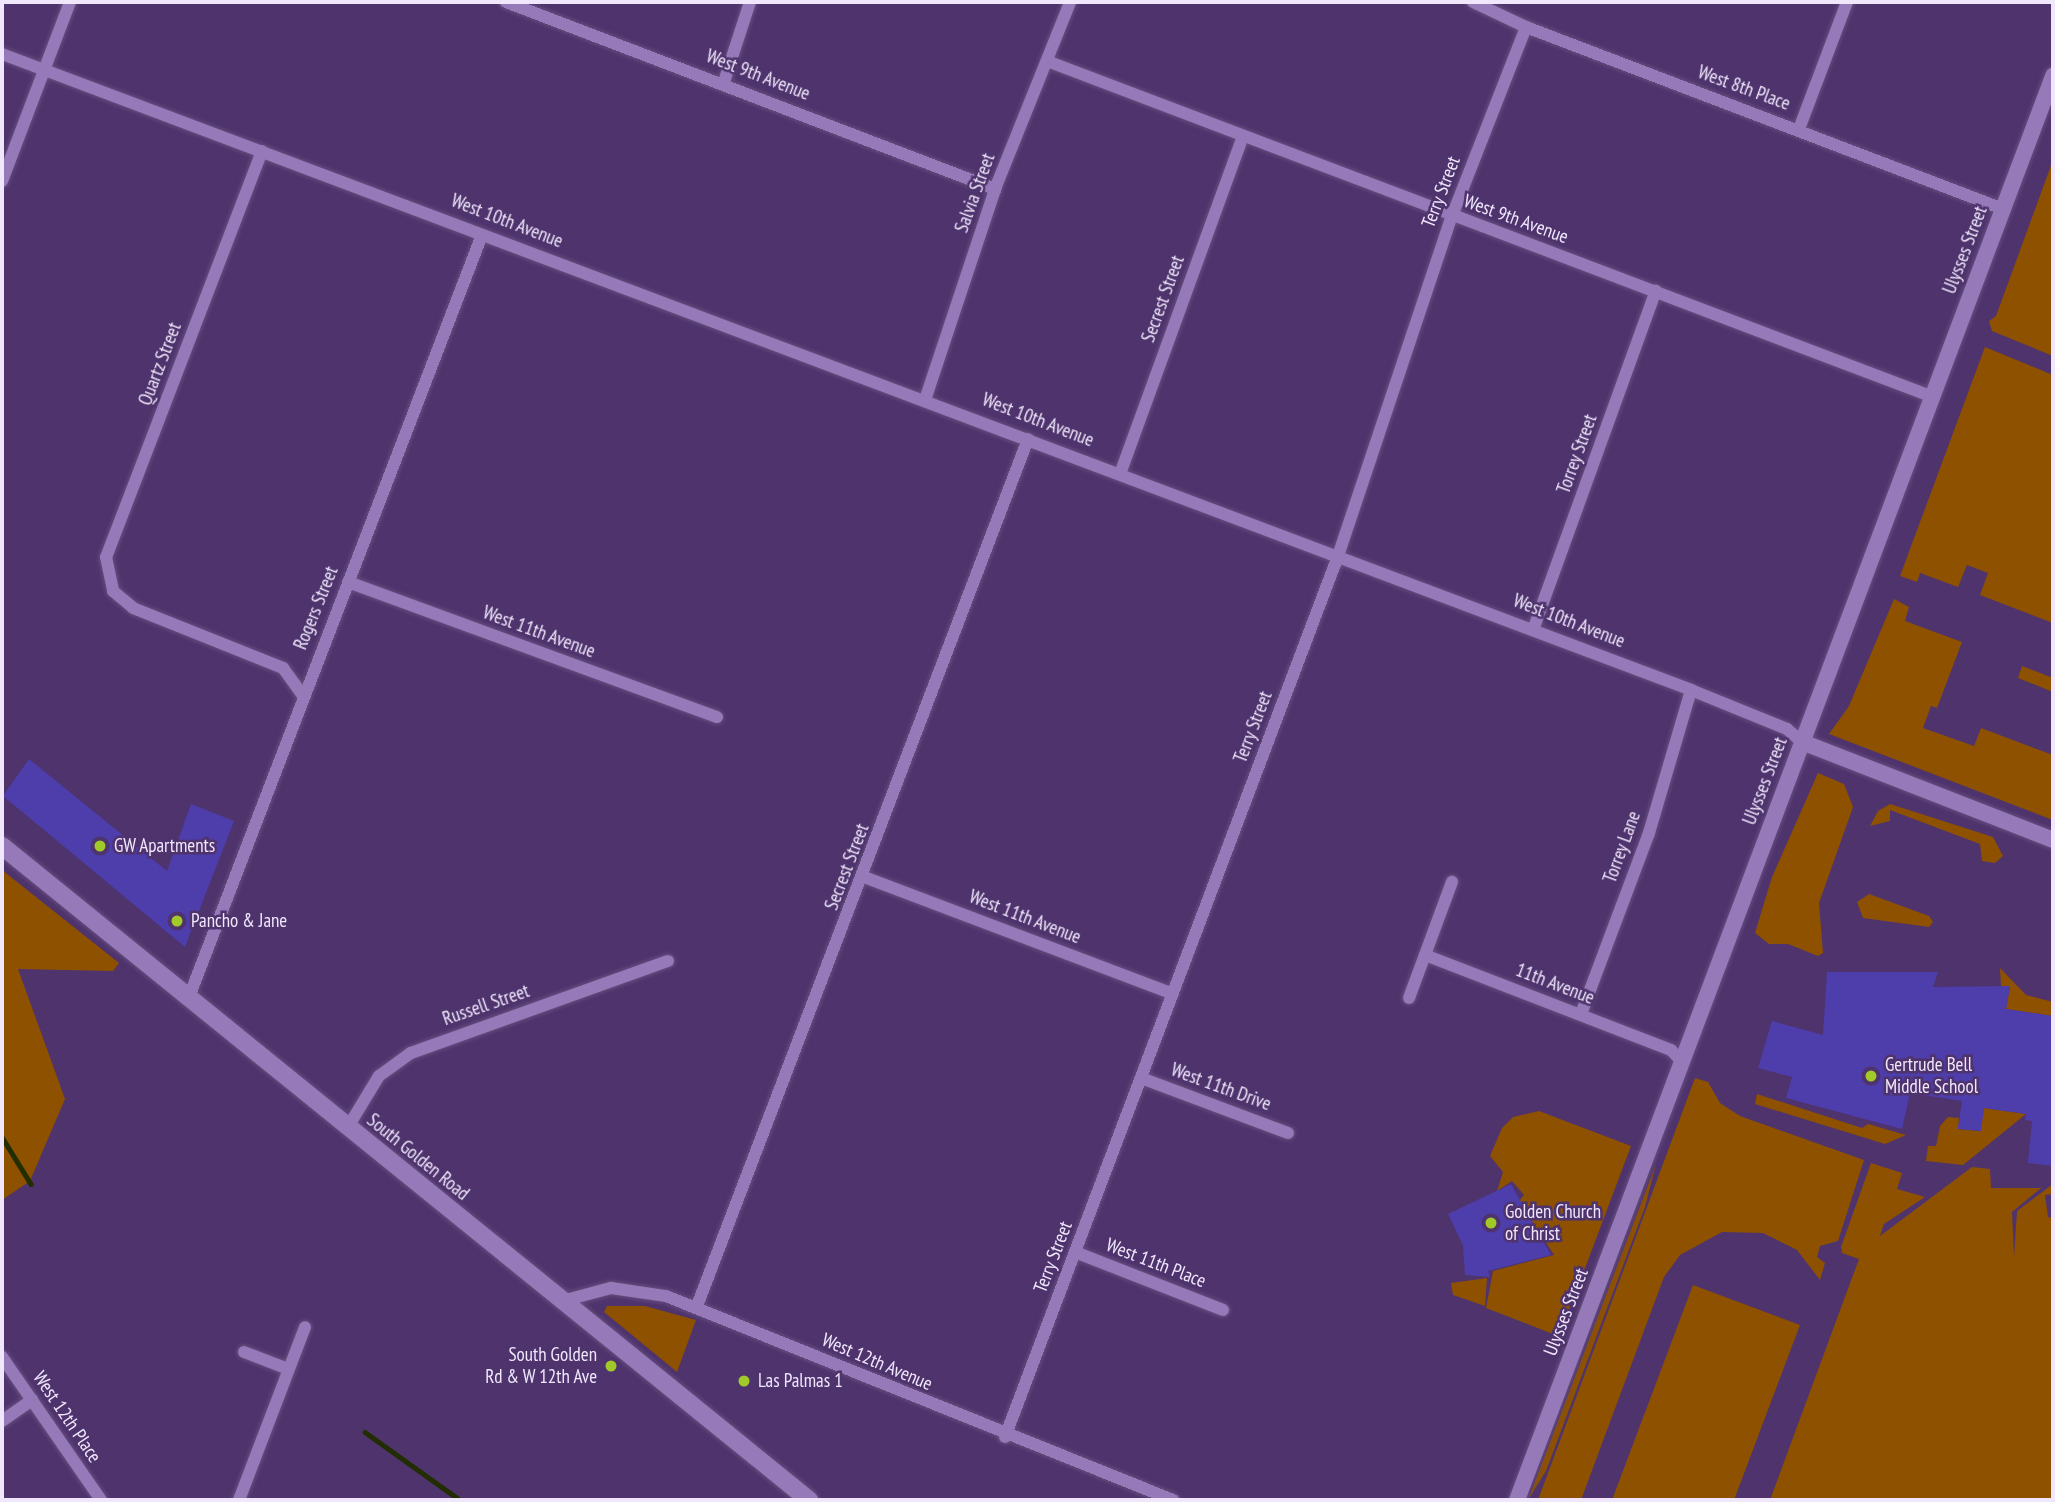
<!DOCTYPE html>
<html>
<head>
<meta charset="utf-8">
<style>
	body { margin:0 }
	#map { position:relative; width:2055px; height:1502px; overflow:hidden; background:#4e336d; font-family:"PT Sans Narrow",sans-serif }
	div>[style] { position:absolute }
	.green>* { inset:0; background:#8e5100 }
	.stream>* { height:4.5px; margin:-2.25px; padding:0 2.25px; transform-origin:2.25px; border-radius:2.25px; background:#222e02 }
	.building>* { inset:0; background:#4d3eab }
	.roads { filter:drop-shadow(0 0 2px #654e7d) drop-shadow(0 0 2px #654e7d) }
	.minor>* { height:12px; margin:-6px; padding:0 6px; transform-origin:6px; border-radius:6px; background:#9579b9 }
	.tertiary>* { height:16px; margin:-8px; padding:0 8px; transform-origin:8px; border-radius:8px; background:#9579b9 }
	.secondary>* { height:18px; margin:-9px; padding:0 9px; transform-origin:9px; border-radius:9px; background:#9579b9 }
	.dots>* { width:19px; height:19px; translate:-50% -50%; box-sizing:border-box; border:4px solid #4e336d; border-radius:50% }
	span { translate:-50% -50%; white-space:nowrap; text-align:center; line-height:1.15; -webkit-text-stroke:5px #4e336d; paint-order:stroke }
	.street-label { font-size:19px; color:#f0e7fc }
	.poi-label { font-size:19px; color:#f0e7fc }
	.left { translate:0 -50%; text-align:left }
	.right { translate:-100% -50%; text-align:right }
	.frame { position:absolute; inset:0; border:4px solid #f0e7fc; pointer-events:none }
</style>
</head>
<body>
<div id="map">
	<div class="green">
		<div style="clip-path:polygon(2053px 160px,2053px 356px,1992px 331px,1989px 321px,1996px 316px)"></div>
		<div style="clip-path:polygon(1985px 347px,2053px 375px,2053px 623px,1980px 595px,1988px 573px,1967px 565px,1958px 587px,1920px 573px,1917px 582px,1900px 576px)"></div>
		<div style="clip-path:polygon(1894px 599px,1909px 607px,1905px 621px,1962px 642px,1937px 708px,1931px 706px,1923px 728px,1974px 746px,1981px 728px,2053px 755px,2053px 820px,1829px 734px,1849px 706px)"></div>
		<div style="clip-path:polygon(2022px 666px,2053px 678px,2053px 692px,2018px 678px)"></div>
		<div style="clip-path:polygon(1818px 773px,1844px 784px,1853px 807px,1819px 903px,1823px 953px,1818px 956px,1788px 944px,1769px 944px,1755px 933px,1772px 877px)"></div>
		<div style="clip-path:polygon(1890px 804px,1993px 837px,2003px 856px,1995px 863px,1982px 861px,1980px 844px,1890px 810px,1890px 821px,1870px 826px,1878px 811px)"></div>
		<div style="clip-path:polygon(2px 870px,119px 963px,113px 971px,18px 969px,65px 1099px,30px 1181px,2px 1200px)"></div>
		<div style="clip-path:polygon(1869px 894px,1929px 916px,1933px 922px,1929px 927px,1863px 918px,1857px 902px)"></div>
		<div style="clip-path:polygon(2000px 968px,2026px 995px,2053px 1002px,2053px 1016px,2006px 1009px,2010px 987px,2001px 986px)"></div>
		<div style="clip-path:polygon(1695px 1078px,1708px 1082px,1720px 1103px,1740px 1116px,1864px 1160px,1838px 1241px,1820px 1246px,1817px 1257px,1825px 1263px,1820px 1280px,1797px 1250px,1763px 1233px,1722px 1232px,1680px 1255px,1664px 1277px,1581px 1500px,1538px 1500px)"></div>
		<div style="clip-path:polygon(1757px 1094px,1862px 1128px,1868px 1124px,1906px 1135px,1885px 1144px,1755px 1104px)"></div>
		<div style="clip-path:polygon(1984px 1108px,2026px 1114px,1963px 1165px,1926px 1161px,1928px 1146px,1936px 1146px,1940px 1126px,1948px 1117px,1959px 1118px,1958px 1129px,1980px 1131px)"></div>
		<div style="clip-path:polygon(1539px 1111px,1631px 1146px,1561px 1332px,1553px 1334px,1486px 1308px,1493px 1271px,1554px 1255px,1519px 1201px,1524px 1195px,1512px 1181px,1497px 1191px,1503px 1172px,1490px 1156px,1502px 1128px,1513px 1117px)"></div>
		<div style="clip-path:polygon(1871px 1163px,1902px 1173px,1897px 1189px,1925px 1197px,1884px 1224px,1880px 1236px,1972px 1167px,1990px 1169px,1991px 1188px,2041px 1188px,2012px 1212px,2014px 1257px,2017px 1211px,2053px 1184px,2053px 1194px,2045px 1195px,2048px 1217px,2053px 1218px,2053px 1500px,1770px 1500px,1859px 1259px,1842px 1253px,1841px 1247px)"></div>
		<div style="clip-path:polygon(1656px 1164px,1645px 1207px,1546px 1471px,1528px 1500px)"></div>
		<div style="clip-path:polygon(1487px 1278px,1485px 1306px,1453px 1295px,1451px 1283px)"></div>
		<div style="clip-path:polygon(1693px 1285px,1800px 1325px,1734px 1500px,1612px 1500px)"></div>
		<div style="clip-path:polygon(607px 1306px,645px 1306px,696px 1320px,677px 1372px,604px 1312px)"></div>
	</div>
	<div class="stream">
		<div style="left:2px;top:1137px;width:55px;rotate:58.3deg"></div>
		<div style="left:365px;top:1432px;width:117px;rotate:35.6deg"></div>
	</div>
	<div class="building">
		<div style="clip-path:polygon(29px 759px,167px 871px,191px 804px,234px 821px,185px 947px,3px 796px)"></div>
		<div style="clip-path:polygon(1827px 972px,1938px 972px,1933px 987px,2010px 986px,2006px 1009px,2053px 1016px,2053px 1166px,2028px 1163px,2032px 1121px,2025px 1120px,2026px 1114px,1984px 1108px,1981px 1131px,1958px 1129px,1962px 1101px,1910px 1093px,1902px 1129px,1786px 1098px,1792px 1077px,1758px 1068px,1772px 1021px,1823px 1035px)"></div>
		<div style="clip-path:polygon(1511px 1184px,1551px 1255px,1488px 1271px,1490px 1277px,1465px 1275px,1463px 1245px,1448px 1214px)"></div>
	</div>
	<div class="roads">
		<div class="minor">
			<div style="left:506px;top:2px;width:524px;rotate:20.93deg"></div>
			<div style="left:1473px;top:2px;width:59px;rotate:25.3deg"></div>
			<div style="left:1526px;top:27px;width:511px;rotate:20.88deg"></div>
			<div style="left:2px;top:54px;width:1805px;rotate:20.63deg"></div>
			<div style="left:1691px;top:690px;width:104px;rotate:22.1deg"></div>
			<div style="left:1787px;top:729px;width:20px;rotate:41deg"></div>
			<div style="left:1047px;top:61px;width:948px;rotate:20.77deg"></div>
			<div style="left:724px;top:82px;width:84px;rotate:-72deg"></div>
			<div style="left:1799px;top:129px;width:136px;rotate:-69.3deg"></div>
			<div style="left:262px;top:151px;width:435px;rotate:111deg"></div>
			<div style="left:106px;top:557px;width:35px;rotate:78deg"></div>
			<div style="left:113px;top:591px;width:26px;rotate:40deg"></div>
			<div style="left:133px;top:608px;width:162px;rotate:21.8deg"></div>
			<div style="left:283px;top:668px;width:32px;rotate:54deg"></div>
			<div style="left:2px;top:181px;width:191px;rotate:-69.2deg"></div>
			<div style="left:925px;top:400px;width:222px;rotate:-71.6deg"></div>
			<div style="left:995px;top:189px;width:201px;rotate:-68.1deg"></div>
			<div style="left:1120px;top:474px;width:357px;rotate:-70deg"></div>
			<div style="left:348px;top:582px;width:393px;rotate:20.1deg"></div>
			<div style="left:1533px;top:630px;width:361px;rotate:-70.1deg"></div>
			<div style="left:864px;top:877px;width:330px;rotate:20.7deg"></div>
			<div style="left:1425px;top:955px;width:264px;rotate:21.1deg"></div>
			<div style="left:1671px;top:1050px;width:16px;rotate:47deg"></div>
			<div style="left:189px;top:997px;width:816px;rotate:-68.97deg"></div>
			<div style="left:1409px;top:998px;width:124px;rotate:-69.7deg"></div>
			<div style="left:1581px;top:1014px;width:193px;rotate:-69.4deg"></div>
			<div style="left:1649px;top:833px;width:149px;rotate:-73.6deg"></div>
			<div style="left:1141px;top:1078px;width:157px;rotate:20.5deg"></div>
			<div style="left:348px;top:1127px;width:60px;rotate:-58.7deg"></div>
			<div style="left:379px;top:1076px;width:39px;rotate:-36deg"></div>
			<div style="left:411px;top:1053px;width:273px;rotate:-19.7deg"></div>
			<div style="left:1075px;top:1252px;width:159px;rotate:21.4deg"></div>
			<div style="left:562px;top:1301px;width:51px;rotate:-14.9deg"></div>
			<div style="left:611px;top:1288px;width:56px;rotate:8.3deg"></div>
			<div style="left:666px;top:1296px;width:547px;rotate:21.92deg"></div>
			<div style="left:697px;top:1306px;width:928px;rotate:-69.1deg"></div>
			<div style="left:244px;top:1352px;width:47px;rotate:21.1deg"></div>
			<div style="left:2px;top:1357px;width:174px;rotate:55.3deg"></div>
			<div style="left:2px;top:1421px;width:37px;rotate:-35deg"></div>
			<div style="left:1005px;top:1437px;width:942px;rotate:-69.29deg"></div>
			<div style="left:1338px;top:556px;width:359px;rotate:-71.5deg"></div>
			<div style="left:1452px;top:216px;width:203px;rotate:-68.6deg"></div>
			<div style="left:239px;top:1500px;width:185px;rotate:-69.1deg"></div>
		</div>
		<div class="tertiary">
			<div style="left:1802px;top:742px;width:269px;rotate:21.3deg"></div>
			<div style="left:1517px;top:1500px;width:1522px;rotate:-69.37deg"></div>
		</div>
		<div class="secondary">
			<div style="left:2px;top:846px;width:1039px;rotate:39.02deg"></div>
		</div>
	</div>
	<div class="dots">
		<div style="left:100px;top:846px;background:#a1c92a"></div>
		<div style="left:177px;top:921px;background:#a1c92a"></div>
		<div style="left:1871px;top:1076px;background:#a1c92a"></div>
		<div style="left:1491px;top:1223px;background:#a1c92a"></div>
		<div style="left:611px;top:1366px;background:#a1c92a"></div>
		<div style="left:744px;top:1381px;background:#a1c92a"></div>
	</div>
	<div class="street-label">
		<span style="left:758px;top:75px;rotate:21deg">West 9th Avenue</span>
		<span style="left:1744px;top:88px;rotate:20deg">West 8th Place</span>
		<span style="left:1441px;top:192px;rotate:-69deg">Terry Street</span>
		<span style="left:975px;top:193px;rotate:-70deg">Salvia Street</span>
		<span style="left:1516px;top:219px;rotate:20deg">West 9th Avenue</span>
		<span style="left:507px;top:221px;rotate:21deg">West 10th Avenue</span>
		<span style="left:1965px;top:250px;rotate:-69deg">Ulysses Street</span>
		<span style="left:1163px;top:299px;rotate:-70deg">Secrest Street</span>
		<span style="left:160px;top:364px;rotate:-69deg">Quartz Street</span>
		<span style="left:1038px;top:420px;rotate:21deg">West 10th Avenue</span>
		<span style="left:1577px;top:454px;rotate:-70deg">Torrey Street</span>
		<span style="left:316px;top:608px;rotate:-68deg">Rogers Street</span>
		<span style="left:1569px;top:621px;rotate:21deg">West 10th Avenue</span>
		<span style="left:539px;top:632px;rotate:20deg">West 11th Avenue</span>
		<span style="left:1253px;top:727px;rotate:-69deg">Terry Street</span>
		<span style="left:1765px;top:781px;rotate:-69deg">Ulysses Street</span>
		<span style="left:1622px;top:847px;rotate:-70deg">Torrey Lane</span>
		<span style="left:847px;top:867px;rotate:-69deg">Secrest Street</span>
		<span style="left:1025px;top:917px;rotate:21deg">West 11th Avenue</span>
		<span style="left:1555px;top:984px;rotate:21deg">11th Avenue</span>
		<span style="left:486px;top:1005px;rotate:-19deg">Russell Street</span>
		<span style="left:1221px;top:1087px;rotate:20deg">West 11th Drive</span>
		<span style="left:418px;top:1157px;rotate:39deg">South Golden Road</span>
		<span style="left:1053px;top:1257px;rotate:-69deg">Terry Street</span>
		<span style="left:1156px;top:1263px;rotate:21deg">West 11th Place</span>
		<span style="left:1566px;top:1312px;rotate:-69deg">Ulysses Street</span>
		<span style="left:877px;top:1362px;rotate:23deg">West 12th Avenue</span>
		<span style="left:67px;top:1417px;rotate:56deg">West 12th Place</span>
	</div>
	<div class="poi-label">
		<span class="left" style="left:114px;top:846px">GW Apartments</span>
		<span class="left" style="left:191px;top:921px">Pancho &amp; Jane</span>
		<span class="left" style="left:1885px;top:1076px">Gertrude Bell<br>Middle School</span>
		<span class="left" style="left:1505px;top:1223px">Golden Church<br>of Christ</span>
		<span class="right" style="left:597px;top:1366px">South Golden<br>Rd &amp; W 12th Ave</span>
		<span class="left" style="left:758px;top:1381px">Las Palmas 1</span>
	</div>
	<div class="frame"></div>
</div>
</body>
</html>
